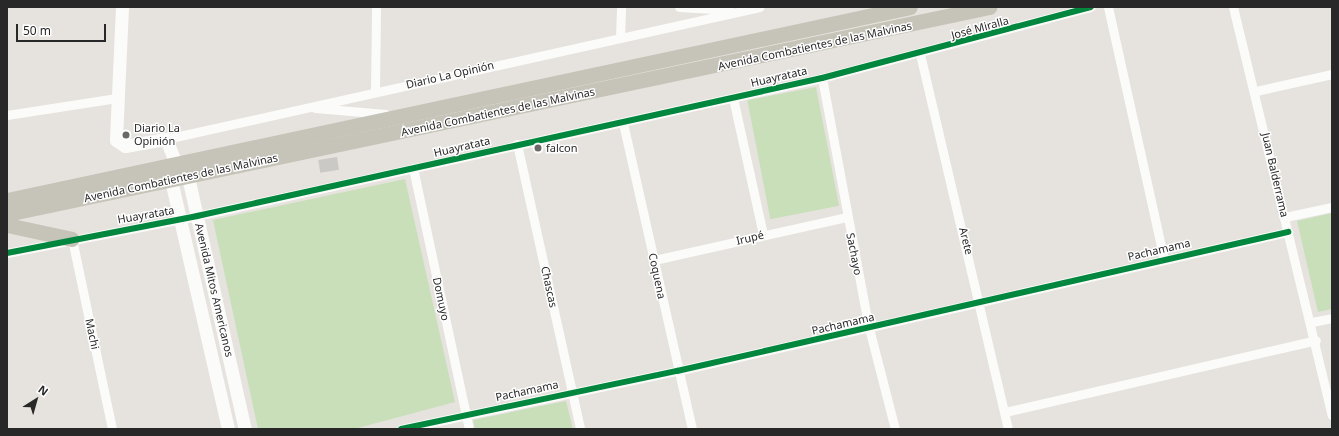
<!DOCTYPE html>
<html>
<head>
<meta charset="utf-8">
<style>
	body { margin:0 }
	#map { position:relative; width:1339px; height:436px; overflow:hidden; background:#e6e3de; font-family:"Noto Sans",sans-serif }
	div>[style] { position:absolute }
	.green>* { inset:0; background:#c8dfba; transform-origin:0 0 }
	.building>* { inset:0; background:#cbc9c5; transform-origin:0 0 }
	.street>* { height:9px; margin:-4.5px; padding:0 4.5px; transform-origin:4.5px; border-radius:4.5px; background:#fbfbfa }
	.secondary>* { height:13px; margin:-6.5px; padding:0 6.5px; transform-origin:6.5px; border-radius:6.5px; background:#fbfbfa }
	.primary>* { height:15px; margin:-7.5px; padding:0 7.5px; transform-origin:7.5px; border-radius:7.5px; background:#c6c3b9 }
	.cycleway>* { height:6px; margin:-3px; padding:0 3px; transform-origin:3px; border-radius:3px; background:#00873e }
	.dots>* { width:11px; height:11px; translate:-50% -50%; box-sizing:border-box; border:2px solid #fff; border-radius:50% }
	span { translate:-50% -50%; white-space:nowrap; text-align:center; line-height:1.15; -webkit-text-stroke:3px #fff; paint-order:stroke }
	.street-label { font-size:11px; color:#282828 }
	.poi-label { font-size:11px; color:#282828 }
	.left { translate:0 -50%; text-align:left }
	.frame { position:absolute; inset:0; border:8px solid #282828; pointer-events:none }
	.north { position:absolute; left:16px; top:380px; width:40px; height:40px; -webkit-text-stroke:3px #fff; paint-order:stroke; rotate:37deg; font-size:11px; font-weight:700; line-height:16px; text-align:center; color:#282828 }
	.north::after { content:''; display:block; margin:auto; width:14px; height:18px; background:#282828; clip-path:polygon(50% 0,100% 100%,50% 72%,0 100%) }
	.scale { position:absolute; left:16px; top:24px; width:90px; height:18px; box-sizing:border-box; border:2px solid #282828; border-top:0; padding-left:5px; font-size:12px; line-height:14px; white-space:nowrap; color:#282828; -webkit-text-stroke:3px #fff; paint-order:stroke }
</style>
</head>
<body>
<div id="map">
	<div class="green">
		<div style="left:816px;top:87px;width:121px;height:70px;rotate:79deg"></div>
		<div style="clip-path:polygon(405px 179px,455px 402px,354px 429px,258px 429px,213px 220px)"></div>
		<div style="clip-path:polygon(1332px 213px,1332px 309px,1318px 312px,1297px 221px)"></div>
		<div style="clip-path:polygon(566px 401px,573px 429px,475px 429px,473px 420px)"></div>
	</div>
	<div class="building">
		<div style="left:337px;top:157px;width:13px;height:19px;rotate:81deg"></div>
	</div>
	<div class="street">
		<div style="left:679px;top:7px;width:51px;rotate:3.4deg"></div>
		<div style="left:1108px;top:7px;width:258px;rotate:77.5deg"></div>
		<div style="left:1233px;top:7px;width:420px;rotate:76.4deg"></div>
		<div style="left:620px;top:38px;width:31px;rotate:-88deg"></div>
		<div style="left:920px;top:54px;width:385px;rotate:76.8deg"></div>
		<div style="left:822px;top:78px;width:254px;rotate:79.4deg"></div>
		<div style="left:869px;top:328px;width:104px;rotate:75.6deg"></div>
		<div style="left:1256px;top:91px;width:78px;rotate:-12.6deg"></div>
		<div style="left:375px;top:92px;width:85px;rotate:-89.3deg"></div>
		<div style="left:733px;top:98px;width:140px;rotate:77.6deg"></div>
		<div style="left:315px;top:108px;width:71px;rotate:4.8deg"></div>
		<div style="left:7px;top:115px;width:111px;rotate:-8.8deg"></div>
		<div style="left:623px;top:123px;width:314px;rotate:77.3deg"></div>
		<div style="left:166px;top:139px;width:608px;rotate:-12.53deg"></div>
		<div style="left:517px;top:144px;width:292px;rotate:77.5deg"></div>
		<div style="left:413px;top:168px;width:267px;rotate:77.9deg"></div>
		<div style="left:1285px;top:217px;width:48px;rotate:-12deg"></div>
		<div style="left:72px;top:239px;width:194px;rotate:78.1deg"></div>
		<div style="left:7px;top:253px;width:194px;rotate:-11deg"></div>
		<div style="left:197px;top:216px;width:640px;rotate:-12.45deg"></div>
		<div style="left:822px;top:78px;width:278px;rotate:-14.8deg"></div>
		<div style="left:654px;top:260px;width:198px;rotate:-12.6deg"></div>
		<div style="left:1312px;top:322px;width:20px;rotate:-11deg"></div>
		<div style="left:1005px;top:412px;width:319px;rotate:-13deg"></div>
		<div style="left:401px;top:429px;width:282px;rotate:-11.9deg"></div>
		<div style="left:677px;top:371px;width:627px;rotate:-12.82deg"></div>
	</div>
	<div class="secondary">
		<div style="left:122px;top:7px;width:133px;rotate:92.6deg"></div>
		<div style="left:116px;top:140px;width:11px;rotate:34deg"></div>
		<div style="left:125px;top:146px;width:42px;rotate:-9.7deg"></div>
		<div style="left:166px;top:139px;width:27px;rotate:68deg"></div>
		<div style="left:176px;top:164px;width:18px;rotate:47deg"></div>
		<div style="left:188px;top:177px;width:258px;rotate:77.3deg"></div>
		<div style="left:174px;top:170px;width:10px;rotate:107deg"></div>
		<div style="left:171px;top:180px;width:255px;rotate:77.1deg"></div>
	</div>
	<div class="primary">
		<div style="left:7px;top:200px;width:923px;rotate:-12.06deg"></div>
		<div style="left:7px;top:214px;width:1004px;rotate:-11.9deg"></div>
		<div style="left:7px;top:225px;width:66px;rotate:12.2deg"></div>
	</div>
	<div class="cycleway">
		<div style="left:7px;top:253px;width:194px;rotate:-11deg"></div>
		<div style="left:197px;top:216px;width:640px;rotate:-12.45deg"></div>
		<div style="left:822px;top:78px;width:278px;rotate:-14.8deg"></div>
		<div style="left:401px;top:429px;width:282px;rotate:-11.9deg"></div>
		<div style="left:677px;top:371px;width:627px;rotate:-12.82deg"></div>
	</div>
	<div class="dots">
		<div style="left:126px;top:135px;background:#6a6968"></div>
		<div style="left:538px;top:148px;background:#6a6968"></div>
	</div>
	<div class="street-label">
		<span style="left:980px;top:28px;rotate:-15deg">José Miralla</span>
		<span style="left:815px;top:46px;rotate:-12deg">Avenida Combatientes de las Malvinas</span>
		<span style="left:450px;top:75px;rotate:-13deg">Diario La Opinión</span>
		<span style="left:779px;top:77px;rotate:-13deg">Huayratata</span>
		<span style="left:498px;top:112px;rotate:-12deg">Avenida Combatientes de las Malvinas</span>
		<span style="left:462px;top:147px;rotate:-13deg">Huayratata</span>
		<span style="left:1275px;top:175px;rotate:77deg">Juan Balderrama</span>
		<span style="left:181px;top:178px;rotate:-12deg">Avenida Combatientes de las Malvinas</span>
		<span style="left:146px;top:215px;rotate:-10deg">Huayratata</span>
		<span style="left:750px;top:238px;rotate:-13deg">Irupé</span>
		<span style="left:966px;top:241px;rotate:76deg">Arete</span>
		<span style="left:1159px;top:250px;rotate:-13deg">Pachamama</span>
		<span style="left:854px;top:254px;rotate:79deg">Sachayo</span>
		<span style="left:657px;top:276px;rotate:78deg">Coquena</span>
		<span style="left:549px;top:287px;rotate:78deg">Chascas</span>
		<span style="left:214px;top:290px;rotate:77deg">Avenida Mitos Americanos</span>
		<span style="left:441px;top:299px;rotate:78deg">Domuyo</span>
		<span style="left:843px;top:324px;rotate:-13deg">Pachamama</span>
		<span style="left:92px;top:334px;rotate:78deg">Machi</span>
		<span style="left:527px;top:391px;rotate:-12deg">Pachamama</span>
	</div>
	<div class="poi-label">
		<span class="left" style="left:134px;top:135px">Diario La<br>Opinión</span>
		<span class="left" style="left:546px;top:148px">falcon</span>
	</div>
	<div class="frame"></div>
	<div class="north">N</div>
	<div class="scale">50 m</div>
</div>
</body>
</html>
